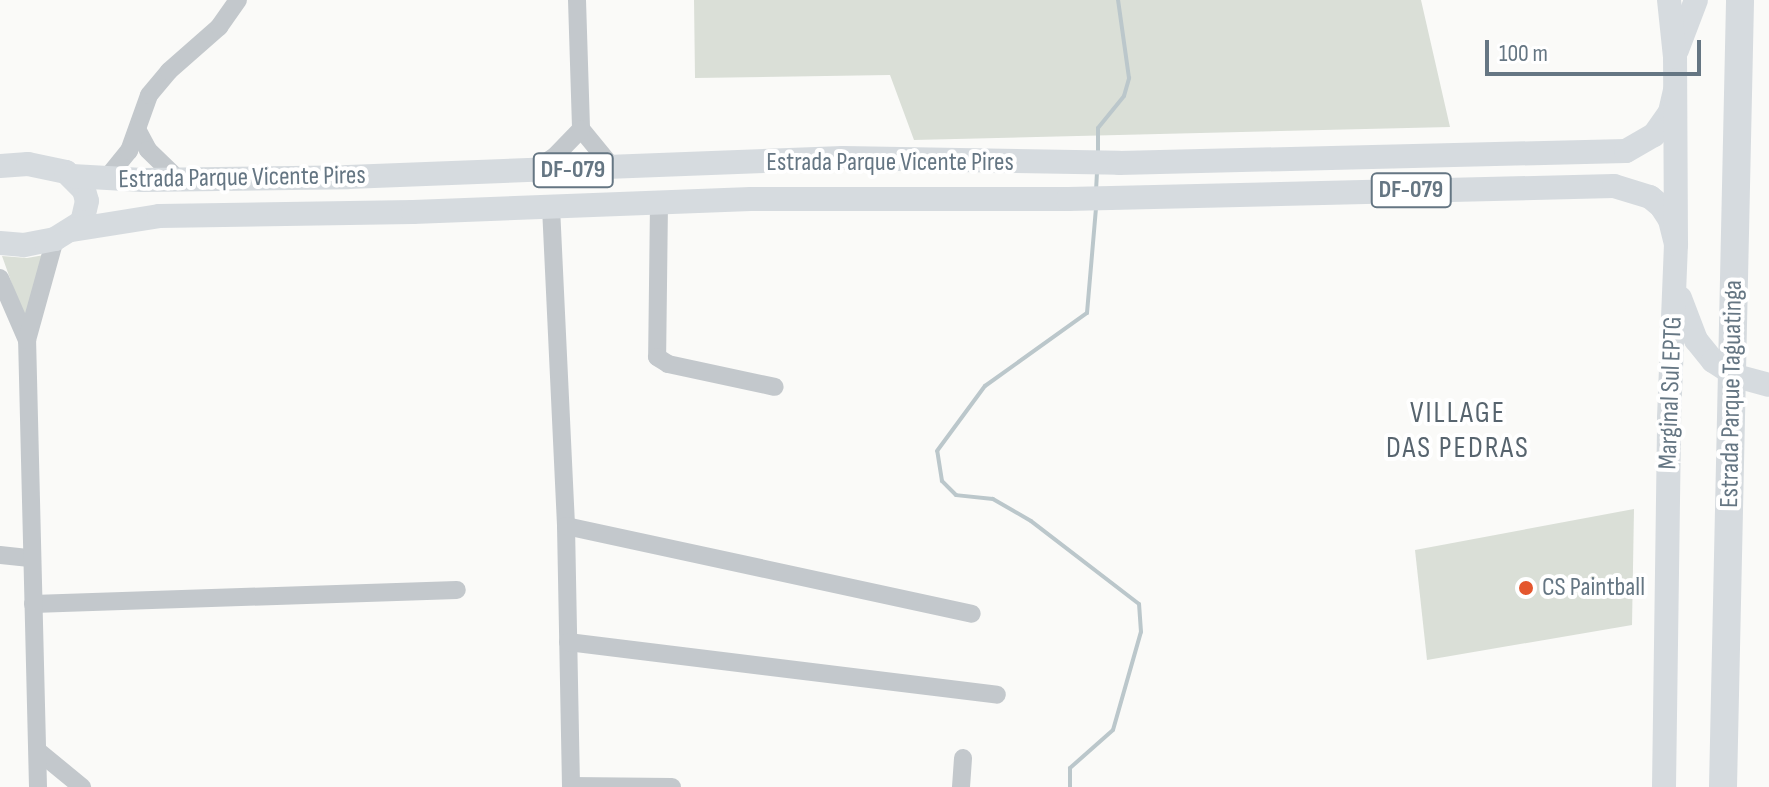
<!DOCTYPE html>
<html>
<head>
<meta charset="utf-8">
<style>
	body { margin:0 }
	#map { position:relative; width:1769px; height:787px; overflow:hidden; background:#fafaf8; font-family:"Sofia Sans Condensed",sans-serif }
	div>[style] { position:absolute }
	.green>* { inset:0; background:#dadfd7 }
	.stream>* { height:4px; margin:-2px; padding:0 2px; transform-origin:2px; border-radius:2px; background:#bbc7cb }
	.minor>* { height:18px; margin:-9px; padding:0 9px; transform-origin:9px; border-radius:9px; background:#c3c8cc }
	.major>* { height:24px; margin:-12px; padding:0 12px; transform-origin:12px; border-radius:12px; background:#d6dbdf }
	.highway>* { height:28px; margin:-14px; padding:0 14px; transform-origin:14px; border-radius:14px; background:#d6dbdf }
	.dots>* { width:22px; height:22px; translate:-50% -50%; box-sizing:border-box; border:4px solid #fff; border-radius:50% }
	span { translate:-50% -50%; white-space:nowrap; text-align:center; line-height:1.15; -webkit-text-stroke:8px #fff; paint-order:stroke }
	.shield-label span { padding:2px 6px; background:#fff; border:2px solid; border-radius:6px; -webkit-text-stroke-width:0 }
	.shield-label { font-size:24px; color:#657683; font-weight:700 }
	.street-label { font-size:26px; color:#657683 }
	.poi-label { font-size:26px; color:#657683 }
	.left { translate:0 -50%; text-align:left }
	.quarter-label { font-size:30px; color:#57646e; letter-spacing:2px }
	.scale { position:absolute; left:1485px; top:40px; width:216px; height:36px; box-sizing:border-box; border:4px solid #657683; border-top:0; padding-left:10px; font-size:24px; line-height:28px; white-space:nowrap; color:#657683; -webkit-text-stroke:6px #fff; paint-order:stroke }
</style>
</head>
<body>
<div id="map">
	<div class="green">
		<div style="clip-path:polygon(694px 0,1421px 0,1450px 127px,914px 140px,890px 75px,695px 78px)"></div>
		<div style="clip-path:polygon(50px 254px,28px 329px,2px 256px,27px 258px)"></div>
		<div style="clip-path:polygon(1634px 509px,1632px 625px,1427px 660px,1415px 550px)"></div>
	</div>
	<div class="stream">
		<div style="left:1098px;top:155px;width:27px;rotate:-90deg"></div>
		<div style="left:1098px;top:128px;width:41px;rotate:-50.9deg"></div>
		<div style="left:1124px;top:96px;width:19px;rotate:-74deg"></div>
		<div style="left:1129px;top:78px;width:79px;rotate:-98deg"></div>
		<div style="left:1096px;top:191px;width:19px;rotate:-87deg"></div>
		<div style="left:1070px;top:787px;width:19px;rotate:-90deg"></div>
		<div style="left:1070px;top:768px;width:57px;rotate:-41.5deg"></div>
		<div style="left:1113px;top:730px;width:102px;rotate:-74.1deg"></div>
		<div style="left:1141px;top:632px;width:28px;rotate:-94deg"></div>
		<div style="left:1139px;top:604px;width:136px;rotate:-142.5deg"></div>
		<div style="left:1031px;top:521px;width:44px;rotate:-149.9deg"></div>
		<div style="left:993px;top:499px;width:37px;rotate:-174deg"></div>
		<div style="left:956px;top:495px;width:20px;rotate:-135deg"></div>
		<div style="left:942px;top:481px;width:30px;rotate:-99deg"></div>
		<div style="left:937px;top:451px;width:81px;rotate:-53.6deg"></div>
		<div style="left:985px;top:386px;width:125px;rotate:-35.6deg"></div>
		<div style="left:1087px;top:313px;width:105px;rotate:-85.1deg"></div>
	</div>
	<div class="minor">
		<div style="left:577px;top:0;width:129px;rotate:88.2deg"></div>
		<div style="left:581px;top:129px;width:50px;rotate:50.6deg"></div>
		<div style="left:138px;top:131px;width:21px;rotate:62deg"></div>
		<div style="left:148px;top:150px;width:42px;rotate:44deg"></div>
		<div style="left:535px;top:169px;width:24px;rotate:-33deg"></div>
		<div style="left:555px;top:156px;width:37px;rotate:-46deg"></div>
		<div style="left:106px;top:179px;width:36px;rotate:-51deg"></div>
		<div style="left:129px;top:151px;width:59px;rotate:-70.3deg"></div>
		<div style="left:149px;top:95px;width:31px;rotate:-50deg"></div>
		<div style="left:169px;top:71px;width:67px;rotate:-41.3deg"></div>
		<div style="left:219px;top:27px;width:33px;rotate:-55deg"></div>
		<div style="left:659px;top:203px;width:154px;rotate:90.7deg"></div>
		<div style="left:657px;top:357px;width:13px;rotate:32deg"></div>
		<div style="left:668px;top:364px;width:109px;rotate:12.1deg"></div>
		<div style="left:551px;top:207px;width:319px;rotate:87.3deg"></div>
		<div style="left:566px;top:526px;width:261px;rotate:88.9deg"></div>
		<div style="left:0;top:278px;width:68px;rotate:66.5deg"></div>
		<div style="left:566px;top:526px;width:415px;rotate:12.2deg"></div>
		<div style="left:0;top:555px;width:30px;rotate:6deg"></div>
		<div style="left:33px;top:604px;width:424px;rotate:-1.9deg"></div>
		<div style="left:568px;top:642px;width:432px;rotate:7deg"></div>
		<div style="left:38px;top:751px;width:57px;rotate:39.3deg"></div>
		<div style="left:571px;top:786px;width:101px;rotate:0.6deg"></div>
		<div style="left:38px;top:787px;width:447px;rotate:-91.4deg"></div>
		<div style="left:27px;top:340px;width:105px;rotate:-74.5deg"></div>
		<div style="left:961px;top:787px;width:29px;rotate:-86deg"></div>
	</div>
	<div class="major">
		<div style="left:1677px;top:50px;width:53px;rotate:-69.2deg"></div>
		<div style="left:0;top:166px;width:28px;rotate:-4deg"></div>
		<div style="left:28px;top:164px;width:39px;rotate:12deg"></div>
		<div style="left:66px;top:172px;width:25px;rotate:45deg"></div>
		<div style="left:84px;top:190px;width:11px;rotate:75deg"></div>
		<div style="left:87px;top:201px;width:22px;rotate:103deg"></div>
		<div style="left:82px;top:222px;width:32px;rotate:148deg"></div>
		<div style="left:55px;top:239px;width:32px;rotate:169deg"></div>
		<div style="left:24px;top:245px;width:24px;rotate:-175deg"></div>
		<div style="left:72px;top:176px;width:71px;rotate:3.2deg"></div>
		<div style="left:143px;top:180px;width:205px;rotate:-0.8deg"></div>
		<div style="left:348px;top:177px;width:495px;rotate:-2.2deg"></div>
		<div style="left:843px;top:158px;width:276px;rotate:1deg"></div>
		<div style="left:1119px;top:163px;width:507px;rotate:-1.36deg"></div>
		<div style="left:1626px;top:151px;width:32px;rotate:-30deg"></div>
		<div style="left:1654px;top:135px;width:28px;rotate:-55deg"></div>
		<div style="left:1670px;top:112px;width:22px;rotate:-77deg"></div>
		<div style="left:72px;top:230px;width:88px;rotate:-9.1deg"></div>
		<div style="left:159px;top:216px;width:254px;rotate:-0.9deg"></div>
		<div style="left:413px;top:212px;width:338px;rotate:-2.2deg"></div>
		<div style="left:751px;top:199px;width:317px"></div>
		<div style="left:1068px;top:199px;width:546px;rotate:-1.36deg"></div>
		<div style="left:1614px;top:186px;width:38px;rotate:17deg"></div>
		<div style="left:1650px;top:197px;width:14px;rotate:39deg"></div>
		<div style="left:1661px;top:206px;width:17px;rotate:57deg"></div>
		<div style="left:1670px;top:220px;width:25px;rotate:76deg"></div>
		<div style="left:1680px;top:298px;width:45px;rotate:69.1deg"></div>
		<div style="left:1696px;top:340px;width:27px;rotate:51deg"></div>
		<div style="left:1713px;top:361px;width:27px;rotate:33deg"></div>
		<div style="left:1736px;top:376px;width:34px;rotate:15deg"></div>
		<div style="left:1664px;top:787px;width:369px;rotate:-89.2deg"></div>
		<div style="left:1669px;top:418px;width:174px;rotate:-87.7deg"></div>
		<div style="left:1676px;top:244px;width:187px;rotate:-90.3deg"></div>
		<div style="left:1675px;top:57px;width:57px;rotate:-96deg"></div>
	</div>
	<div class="highway">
		<div style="left:1723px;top:787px;width:787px;rotate:-88.76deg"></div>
	</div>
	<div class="dots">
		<div style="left:1526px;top:588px;background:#e4572e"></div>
	</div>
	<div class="shield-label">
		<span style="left:573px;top:170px">DF-079</span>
		<span style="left:1411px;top:190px">DF-079</span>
	</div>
	<div class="street-label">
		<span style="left:890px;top:163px">Estrada Parque Vicente Pires</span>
		<span style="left:242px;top:178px;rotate:-1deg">Estrada Parque Vicente Pires</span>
		<span style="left:1671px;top:393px;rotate:-88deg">Marginal Sul EPTG</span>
		<span style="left:1732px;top:394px;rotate:-89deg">Estrada Parque Taguatinga</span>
	</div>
	<div class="poi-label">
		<span class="left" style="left:1542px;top:588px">CS Paintball</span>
	</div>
	<div class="quarter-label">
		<span style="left:1458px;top:430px">VILLAGE<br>DAS PEDRAS</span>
	</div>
	<div class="scale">100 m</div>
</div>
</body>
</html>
